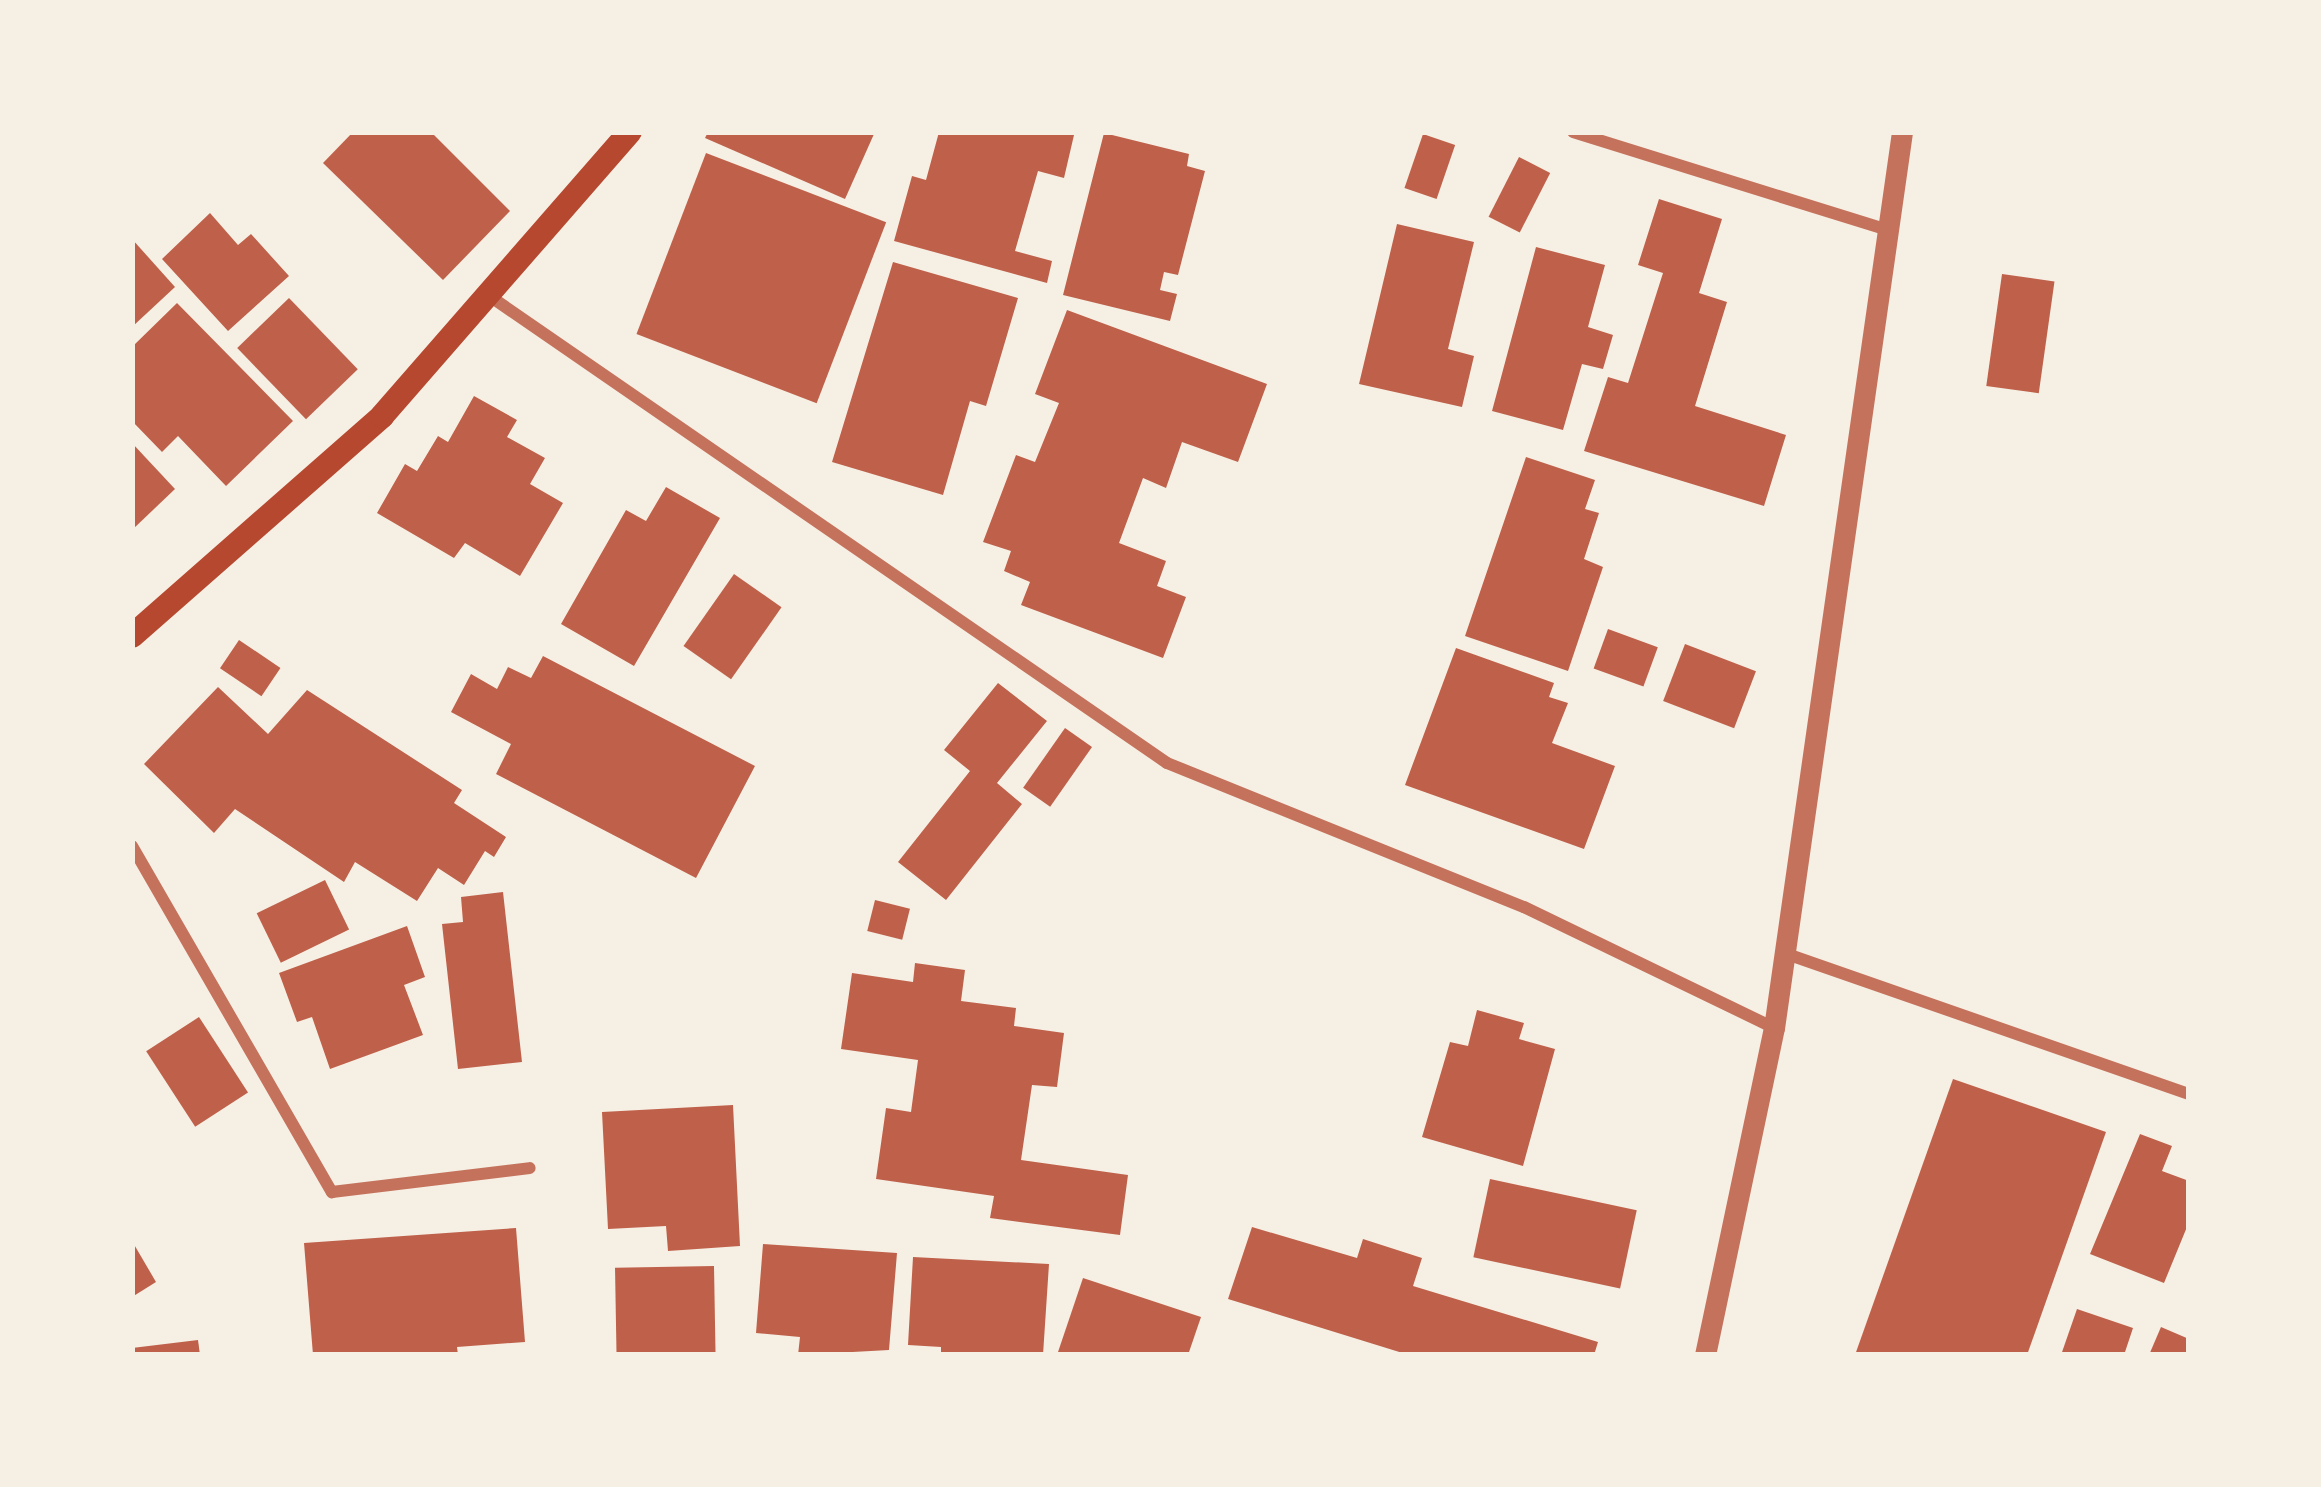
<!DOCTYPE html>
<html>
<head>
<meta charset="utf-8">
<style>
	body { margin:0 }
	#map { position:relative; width:2321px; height:1487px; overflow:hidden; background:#f6efe4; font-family:Spectral,serif }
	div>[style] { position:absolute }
	.building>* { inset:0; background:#bf614a; transform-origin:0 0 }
	.minor>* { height:12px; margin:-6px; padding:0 6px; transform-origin:6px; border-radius:6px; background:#c5725c }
	.tertiary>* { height:21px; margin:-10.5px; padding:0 10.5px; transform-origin:10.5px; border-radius:10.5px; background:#c5725c }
	.secondary>* { height:24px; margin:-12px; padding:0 12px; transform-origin:12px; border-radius:12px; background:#b5482f }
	span { translate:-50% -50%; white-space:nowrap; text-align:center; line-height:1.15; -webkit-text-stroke:10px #f6efe4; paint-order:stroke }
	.frame { position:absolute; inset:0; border:135px solid #f6efe4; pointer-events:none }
</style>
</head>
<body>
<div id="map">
	<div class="building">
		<div style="clip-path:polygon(353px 132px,431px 132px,510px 211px,443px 280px,323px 163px)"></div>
		<div style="clip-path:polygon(708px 132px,869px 132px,874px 134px,845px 199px,705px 138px)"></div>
		<div style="clip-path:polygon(939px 132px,1074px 135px,1064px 178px,1038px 171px,1015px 251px,1052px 261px,1047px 283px,894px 241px,912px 176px,926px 180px)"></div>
		<div style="clip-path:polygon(1104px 133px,1189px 154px,1187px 166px,1205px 171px,1178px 275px,1164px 272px,1160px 290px,1177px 294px,1170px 321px,1063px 295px)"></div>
		<div style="left:1423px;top:134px;width:34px;height:57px;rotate:19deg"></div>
		<div style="left:706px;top:153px;width:193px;height:194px;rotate:21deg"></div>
		<div style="left:1519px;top:157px;width:35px;height:67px;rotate:27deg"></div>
		<div style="clip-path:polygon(1659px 199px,1722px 219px,1699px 293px,1727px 302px,1695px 406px,1786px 435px,1764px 506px,1584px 451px,1608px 377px,1628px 383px,1663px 273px,1638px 265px)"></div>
		<div style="clip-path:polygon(210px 213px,238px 245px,251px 234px,289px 276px,228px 331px,162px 259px)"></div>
		<div style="clip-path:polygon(1397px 224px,1474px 242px,1448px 349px,1474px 356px,1462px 407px,1359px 384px)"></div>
		<div style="clip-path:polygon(132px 239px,175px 287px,132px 327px)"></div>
		<div style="clip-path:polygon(1536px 247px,1605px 265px,1588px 327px,1613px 335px,1603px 369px,1582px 364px,1563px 430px,1492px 411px)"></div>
		<div style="clip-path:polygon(893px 262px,1018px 298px,986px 406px,970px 401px,943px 495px,832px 462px)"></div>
		<div style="left:2002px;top:274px;width:53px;height:113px;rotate:8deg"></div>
		<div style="left:289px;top:298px;width:99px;height:72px;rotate:46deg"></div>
		<div style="clip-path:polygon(177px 303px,293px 421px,226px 486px,178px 436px,162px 452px,132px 421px,132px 347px)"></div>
		<div style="clip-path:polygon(1067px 310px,1267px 384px,1238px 462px,1182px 442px,1166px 488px,1143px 478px,1119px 543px,1166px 561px,1157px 586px,1186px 597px,1163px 658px,1021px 605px,1030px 582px,1004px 571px,1011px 551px,983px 542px,1016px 455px,1035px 462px,1059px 403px,1035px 394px)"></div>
		<div style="clip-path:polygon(474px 396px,517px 420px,507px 437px,545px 458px,530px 484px,563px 503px,520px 576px,465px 543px,454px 558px,377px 513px,405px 464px,417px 471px,438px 436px,448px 442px)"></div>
		<div style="clip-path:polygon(132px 443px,175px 489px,132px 530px)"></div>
		<div style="clip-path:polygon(1526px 457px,1595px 480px,1585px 509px,1599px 513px,1584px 559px,1603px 567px,1568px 671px,1465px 636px)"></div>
		<div style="clip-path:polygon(666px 487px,720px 518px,634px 666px,561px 624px,626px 510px,646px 521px)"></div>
		<div style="left:734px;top:574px;width:58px;height:88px;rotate:35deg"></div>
		<div style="left:1608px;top:629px;width:53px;height:42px;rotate:20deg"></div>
		<div style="left:239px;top:640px;width:50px;height:34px;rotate:34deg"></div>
		<div style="left:1685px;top:644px;width:76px;height:61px;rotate:21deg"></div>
		<div style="clip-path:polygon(1456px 648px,1554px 683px,1549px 697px,1568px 703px,1552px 743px,1615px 766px,1584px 849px,1405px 785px)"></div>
		<div style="clip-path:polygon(543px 656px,755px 766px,696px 878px,496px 774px,511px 744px,451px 712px,471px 674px,497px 689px,508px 667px,531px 678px)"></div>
		<div style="clip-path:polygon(998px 683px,1047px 721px,997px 783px,1022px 804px,946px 900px,898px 862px,970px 771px,944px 750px)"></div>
		<div style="clip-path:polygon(218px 687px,268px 734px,307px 690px,462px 790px,454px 803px,506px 837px,494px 857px,485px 851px,464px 885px,438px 868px,417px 901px,355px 862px,344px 882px,235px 809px,214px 833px,144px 764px)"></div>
		<div style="left:1065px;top:728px;width:33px;height:73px;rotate:35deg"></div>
		<div style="left:325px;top:880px;width:55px;height:76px;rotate:64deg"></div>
		<div style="clip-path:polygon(503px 892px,522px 1062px,458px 1069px,442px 924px,463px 922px,461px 897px)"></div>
		<div style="left:875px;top:900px;width:36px;height:32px;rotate:14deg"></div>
		<div style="clip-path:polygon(407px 926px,425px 977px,404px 985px,423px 1035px,330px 1069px,312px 1017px,297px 1022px,279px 973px)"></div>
		<div style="clip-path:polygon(915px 963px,965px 970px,961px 1001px,1016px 1008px,1014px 1026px,1064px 1033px,1057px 1087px,1032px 1085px,1021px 1160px,1128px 1175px,1120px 1235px,990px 1218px,994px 1196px,876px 1179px,886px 1108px,911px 1112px,918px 1060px,841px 1049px,852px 973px,913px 982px)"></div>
		<div style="clip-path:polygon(1477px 1010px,1524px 1023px,1519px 1039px,1555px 1049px,1523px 1166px,1422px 1137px,1450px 1042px,1468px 1046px)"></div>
		<div style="left:199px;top:1017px;width:90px;height:63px;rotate:57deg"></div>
		<div style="clip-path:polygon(1953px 1079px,2106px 1132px,2027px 1355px,1855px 1355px)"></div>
		<div style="clip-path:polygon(733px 1105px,740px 1246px,668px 1251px,666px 1226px,608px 1229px,602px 1112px)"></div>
		<div style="clip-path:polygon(2140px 1134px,2172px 1146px,2162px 1171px,2189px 1181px,2189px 1222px,2164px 1283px,2090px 1254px)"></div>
		<div style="left:1490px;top:1179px;width:150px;height:80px;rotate:12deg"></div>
		<div style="clip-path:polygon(1252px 1227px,1357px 1258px,1363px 1239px,1422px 1258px,1413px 1286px,1598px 1342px,1594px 1355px,1409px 1355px,1228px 1299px)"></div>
		<div style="clip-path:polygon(516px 1228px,525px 1342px,457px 1347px,458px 1355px,313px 1355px,304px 1243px)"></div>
		<div style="clip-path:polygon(132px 1241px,156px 1282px,132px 1297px)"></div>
		<div style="clip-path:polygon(763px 1244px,897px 1253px,889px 1350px,798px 1355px,800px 1337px,756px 1333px)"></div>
		<div style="clip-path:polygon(913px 1257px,1049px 1264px,1043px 1355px,941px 1355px,941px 1347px,908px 1345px)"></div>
		<div style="left:714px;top:1266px;width:89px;height:99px;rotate:89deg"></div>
		<div style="clip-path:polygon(1083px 1278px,1201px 1317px,1188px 1355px,1057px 1355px)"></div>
		<div style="clip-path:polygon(2077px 1309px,2133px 1328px,2124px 1355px,2061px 1355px)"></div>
		<div style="clip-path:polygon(2161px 1327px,2189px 1339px,2189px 1355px,2149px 1355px)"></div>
		<div style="clip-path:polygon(198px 1340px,200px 1355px,132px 1355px,132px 1348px)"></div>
	</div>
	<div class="minor">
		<div style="left:1573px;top:132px;width:329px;rotate:17.3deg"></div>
		<div style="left:491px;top:297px;width:821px;rotate:34.58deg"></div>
		<div style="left:1167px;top:763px;width:385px;rotate:22deg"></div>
		<div style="left:1524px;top:907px;width:278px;rotate:25.8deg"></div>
		<div style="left:132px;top:846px;width:400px;rotate:60deg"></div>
		<div style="left:332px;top:1192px;width:199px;rotate:-6.9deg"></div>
		<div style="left:1784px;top:953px;width:429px;rotate:19.2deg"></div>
	</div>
	<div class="tertiary">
		<div style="left:1705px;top:1355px;width:334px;rotate:-78.1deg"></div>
		<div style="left:1774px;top:1028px;width:905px;rotate:-81.87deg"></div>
	</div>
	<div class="secondary">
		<div style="left:132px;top:636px;width:333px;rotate:-41.3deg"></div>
		<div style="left:382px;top:416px;width:377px;rotate:-48.9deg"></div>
	</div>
	<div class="frame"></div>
</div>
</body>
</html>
